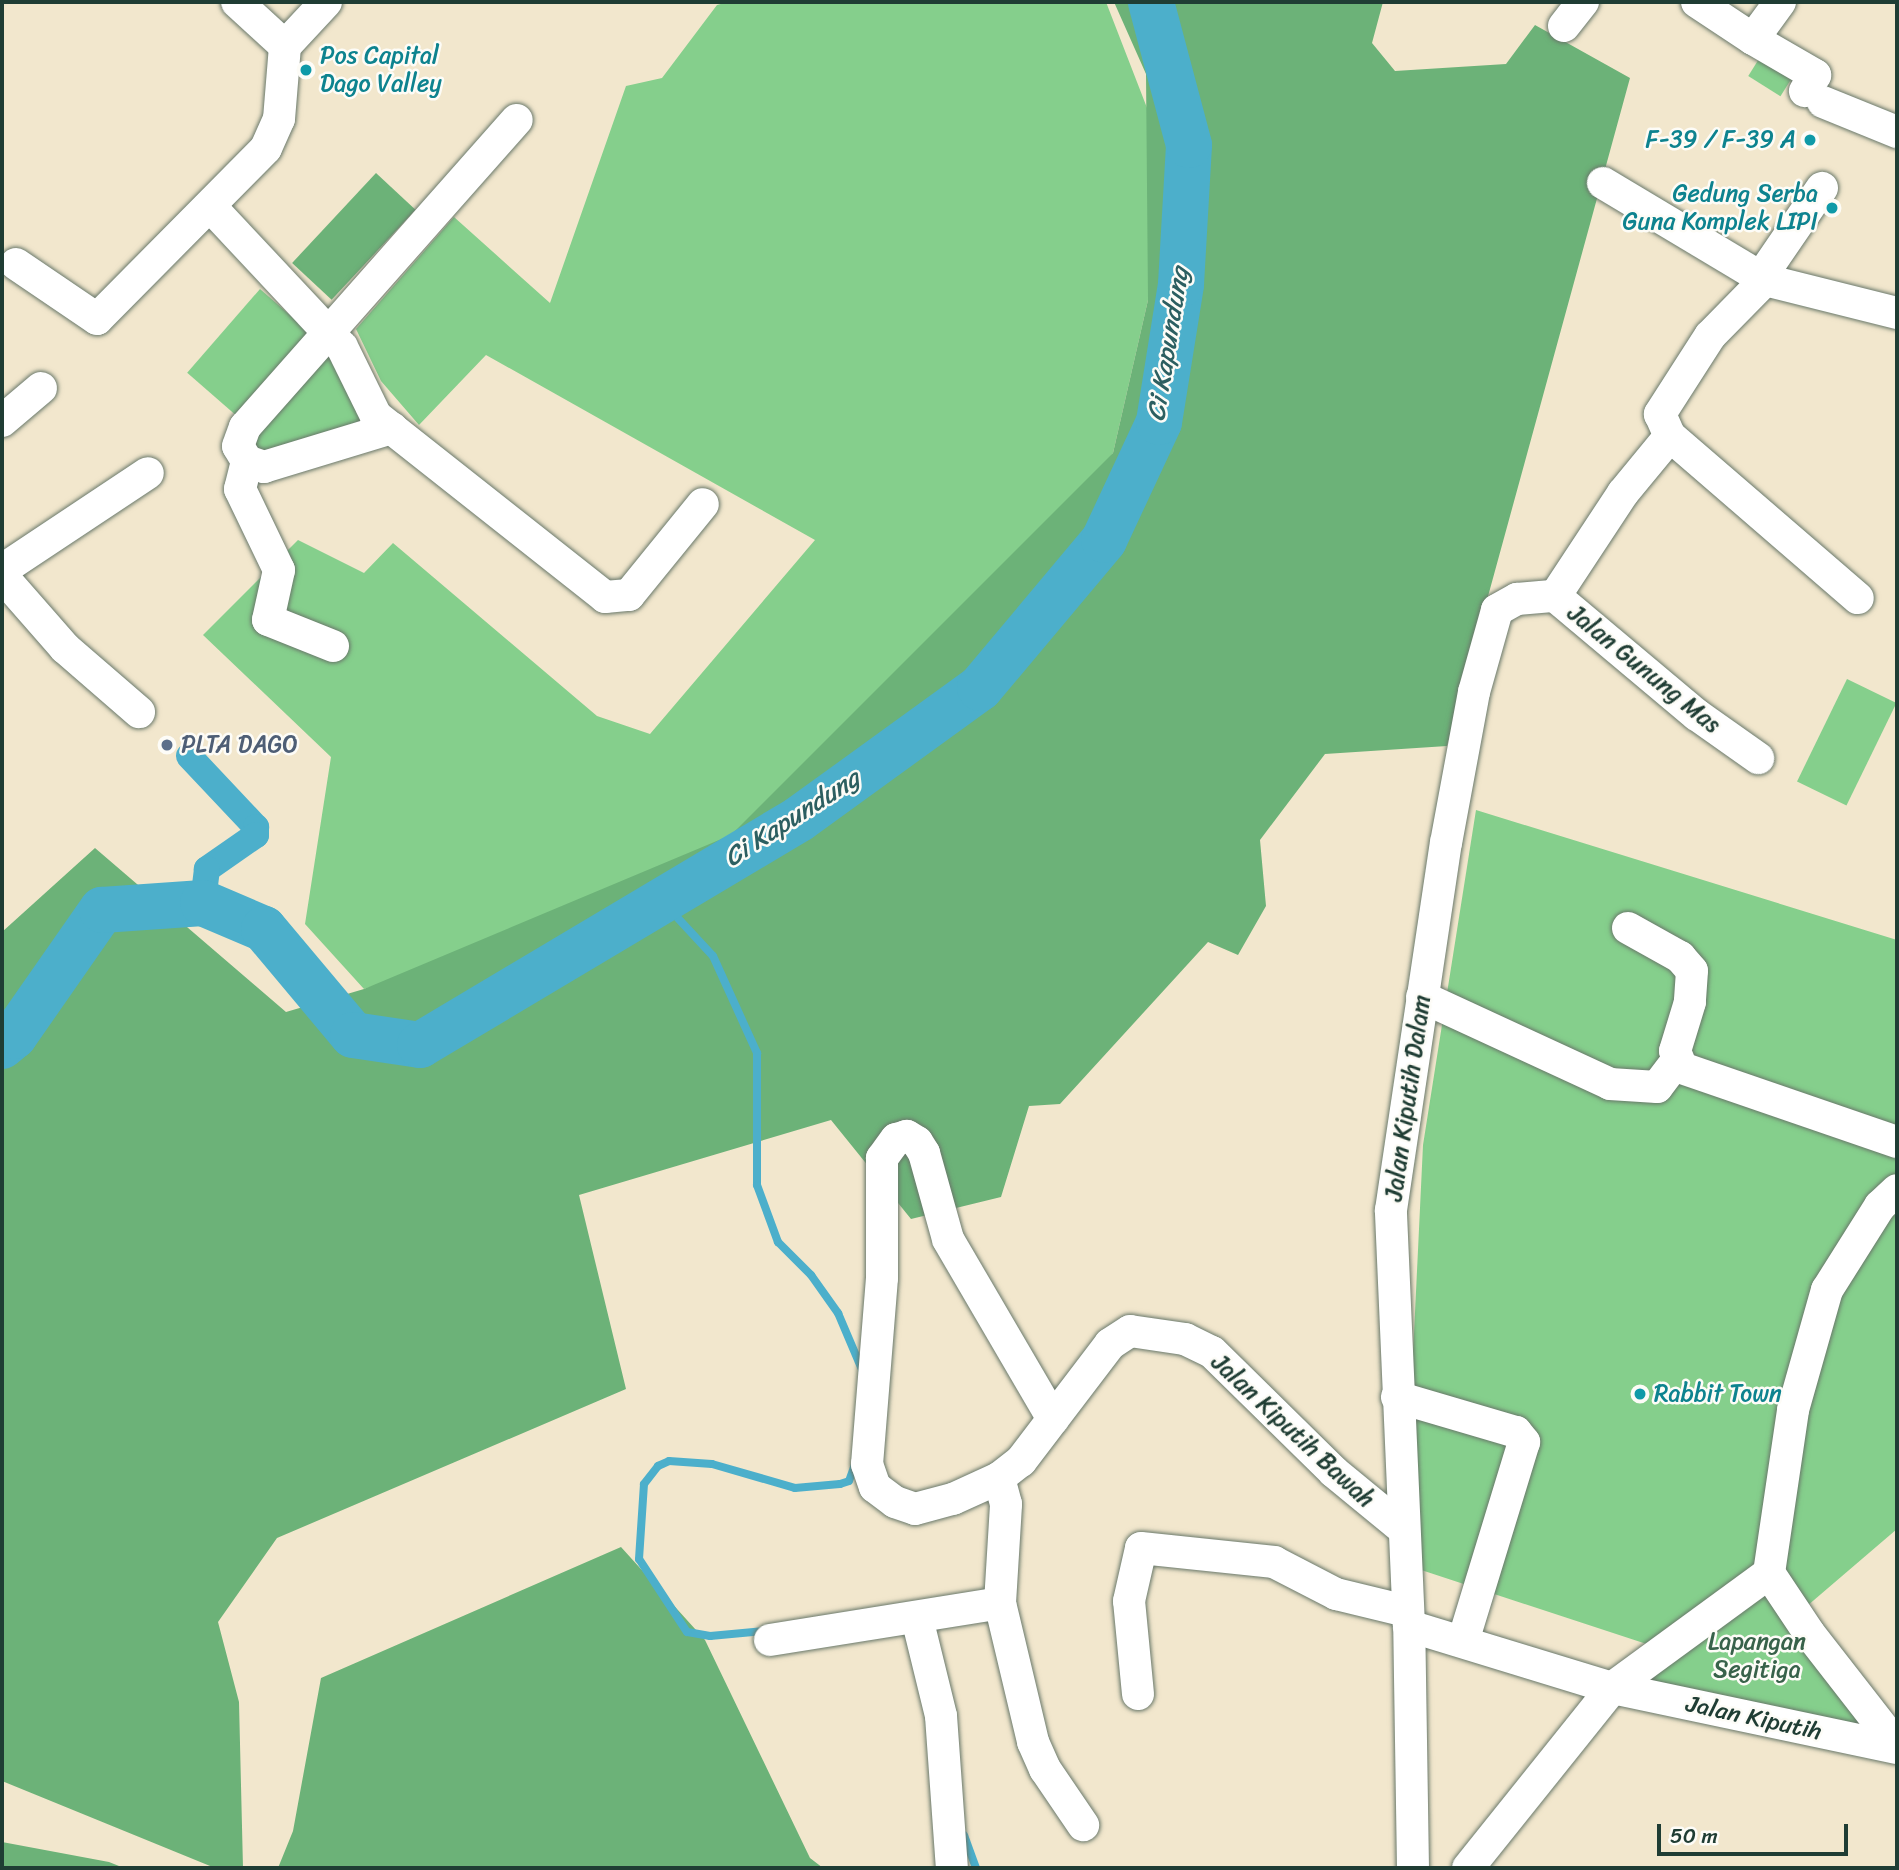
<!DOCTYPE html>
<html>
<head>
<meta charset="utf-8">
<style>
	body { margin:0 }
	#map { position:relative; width:1899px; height:1870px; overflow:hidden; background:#f2e7cd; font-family:Sriracha,sans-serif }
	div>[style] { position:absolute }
	.green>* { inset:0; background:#85cf8c; transform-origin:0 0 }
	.forest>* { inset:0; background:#6cb278; transform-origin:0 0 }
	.stream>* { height:8px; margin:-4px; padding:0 4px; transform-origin:4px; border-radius:4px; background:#4cafcb }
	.canal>* { height:26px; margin:-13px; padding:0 13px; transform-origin:13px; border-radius:13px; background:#4cafcb }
	.river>* { height:46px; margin:-23px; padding:0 23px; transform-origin:23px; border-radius:23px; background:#4cafcb }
	.roads { filter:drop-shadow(0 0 2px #69786a) drop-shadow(0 0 2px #69786a) }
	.minor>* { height:32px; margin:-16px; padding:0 16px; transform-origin:16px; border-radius:16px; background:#fff }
	.dots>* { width:19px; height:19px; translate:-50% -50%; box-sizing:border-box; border:4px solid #fdfcf7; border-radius:50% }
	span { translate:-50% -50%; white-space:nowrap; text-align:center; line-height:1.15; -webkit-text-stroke:5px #fdfcf7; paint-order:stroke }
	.culture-label { font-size:24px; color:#0d838f }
	.left { translate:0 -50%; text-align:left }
	.right { translate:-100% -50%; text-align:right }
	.street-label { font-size:24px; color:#1f3d34 }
	.service-label { font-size:24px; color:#4e5e75 }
	.park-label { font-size:24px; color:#38624a }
	.water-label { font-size:26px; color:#2c5f61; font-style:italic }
	.frame { position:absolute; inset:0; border:4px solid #1f3d34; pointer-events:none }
	.scale { position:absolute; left:1657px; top:1824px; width:191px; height:32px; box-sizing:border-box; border:4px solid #1f3d34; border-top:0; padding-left:9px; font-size:21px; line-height:24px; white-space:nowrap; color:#1f3d34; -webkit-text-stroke:5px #fdfcf7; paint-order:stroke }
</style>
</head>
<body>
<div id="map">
	<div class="green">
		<div style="clip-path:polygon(728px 2px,1106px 2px,1149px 113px,1148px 300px,1113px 453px,962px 664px,731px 835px,491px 949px,364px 989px,305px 924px,331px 757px,203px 635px,298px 540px,364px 573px,393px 543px,597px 716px,650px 734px,815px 540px,486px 355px,419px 425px,381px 381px,356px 329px,454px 217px,550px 303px,626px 86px,662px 78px,717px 5px)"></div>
		<div style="left:1762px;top:54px;width:38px;height:26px;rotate:32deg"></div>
		<div style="left:260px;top:289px;width:65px;height:111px;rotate:41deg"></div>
		<div style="clip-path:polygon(328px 337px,373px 418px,264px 463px,243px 438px)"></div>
		<div style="left:1847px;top:679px;width:55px;height:114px;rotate:26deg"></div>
		<div style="clip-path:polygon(1476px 810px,1897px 940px,1897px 1529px,1793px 1618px,1881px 1737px,1636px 1683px,1674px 1653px,1403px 1564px,1423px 1145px)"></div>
	</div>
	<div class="forest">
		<div style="clip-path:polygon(1114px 2px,1383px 2px,1372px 43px,1395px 71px,1506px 64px,1535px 25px,1630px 78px,1447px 746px,1325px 754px,1260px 840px,1266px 906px,1238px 955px,1208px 942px,1060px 1104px,1029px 1106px,1001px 1197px,911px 1219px,831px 1120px,579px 1195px,626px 1389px,277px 1538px,218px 1622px,239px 1702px,243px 1868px,215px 1868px,2px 1781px,2px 932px,95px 848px,286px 1012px,364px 989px,731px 835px,1113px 453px,1148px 300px,1146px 74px)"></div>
		<div style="left:376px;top:173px;width:54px;height:123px;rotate:43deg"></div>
		<div style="clip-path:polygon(621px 1547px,705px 1640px,810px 1858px,823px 1868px,278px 1868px,293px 1831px,321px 1678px)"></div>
		<div style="clip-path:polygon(2px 1842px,109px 1862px,124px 1868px,2px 1868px)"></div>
	</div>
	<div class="stream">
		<div style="left:661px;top:900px;width:76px;rotate:47.1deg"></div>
		<div style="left:713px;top:956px;width:107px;rotate:65.6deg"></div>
		<div style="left:757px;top:1053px;width:132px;rotate:90deg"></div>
		<div style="left:757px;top:1185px;width:61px;rotate:69.8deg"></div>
		<div style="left:778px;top:1242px;width:47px;rotate:45deg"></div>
		<div style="left:811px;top:1275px;width:47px;rotate:54.6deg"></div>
		<div style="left:838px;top:1313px;width:64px;rotate:67deg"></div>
		<div style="left:765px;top:1631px;width:55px;rotate:174.8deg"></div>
		<div style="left:710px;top:1636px;width:23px;rotate:-170deg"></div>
		<div style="left:687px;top:1632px;width:87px;rotate:-123.3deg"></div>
		<div style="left:639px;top:1559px;width:75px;rotate:-86.2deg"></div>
		<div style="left:644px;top:1484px;width:23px;rotate:-52deg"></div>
		<div style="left:658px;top:1466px;width:12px;rotate:-24deg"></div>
		<div style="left:669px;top:1461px;width:43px;rotate:4deg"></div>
		<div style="left:712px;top:1464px;width:86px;rotate:16.1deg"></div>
		<div style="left:795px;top:1488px;width:45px;rotate:-5.1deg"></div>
		<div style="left:840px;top:1484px;width:9px;rotate:-18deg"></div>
		<div style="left:849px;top:1481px;width:20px;rotate:-70deg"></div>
		<div style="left:964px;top:1835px;width:35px;rotate:70deg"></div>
	</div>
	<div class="canal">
		<div style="left:189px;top:756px;width:98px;rotate:46.7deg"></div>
		<div style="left:256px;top:827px;width:8px;rotate:90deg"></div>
		<div style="left:256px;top:835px;width:60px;rotate:145.2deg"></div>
		<div style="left:207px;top:869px;width:34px;rotate:97deg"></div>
	</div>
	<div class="river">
		<div style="left:2px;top:1046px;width:16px;rotate:-40deg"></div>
		<div style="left:14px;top:1036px;width:154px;rotate:-55.1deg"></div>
		<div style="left:102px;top:910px;width:101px;rotate:-4deg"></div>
		<div style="left:203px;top:903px;width:66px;rotate:23.1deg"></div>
		<div style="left:264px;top:929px;width:138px;rotate:50deg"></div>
		<div style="left:353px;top:1035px;width:68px;rotate:8.5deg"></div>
		<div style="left:420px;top:1045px;width:441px;rotate:-30.8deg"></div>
		<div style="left:799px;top:819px;width:223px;rotate:-35.9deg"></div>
		<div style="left:980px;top:688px;width:193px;rotate:-50deg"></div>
		<div style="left:1104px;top:540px;width:130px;rotate:-65deg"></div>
		<div style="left:1159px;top:422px;width:140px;rotate:-80.9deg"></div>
		<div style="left:1181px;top:284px;width:139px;rotate:-86.7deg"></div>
		<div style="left:1189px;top:145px;width:148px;rotate:-104.9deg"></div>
	</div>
	<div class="roads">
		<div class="minor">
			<div style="left:237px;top:2px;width:65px;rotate:42.5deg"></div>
			<div style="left:1697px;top:2px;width:67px;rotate:33.5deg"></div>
			<div style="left:1753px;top:39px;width:46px;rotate:-53.9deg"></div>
			<div style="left:1564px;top:26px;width:31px;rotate:-52deg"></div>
			<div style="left:1753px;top:39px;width:72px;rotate:30.1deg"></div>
			<div style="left:1815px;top:75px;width:19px;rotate:122deg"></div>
			<div style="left:1823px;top:102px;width:80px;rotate:22.1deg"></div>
			<div style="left:1603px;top:183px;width:189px;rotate:30.9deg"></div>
			<div style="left:1765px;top:280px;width:136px;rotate:14deg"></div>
			<div style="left:210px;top:206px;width:193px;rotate:46.9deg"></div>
			<div style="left:342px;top:347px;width:77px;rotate:63.8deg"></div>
			<div style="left:376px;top:416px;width:292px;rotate:38.3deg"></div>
			<div style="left:605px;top:597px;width:24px;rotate:-5deg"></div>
			<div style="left:629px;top:595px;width:117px;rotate:-50.9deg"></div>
			<div style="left:16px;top:264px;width:98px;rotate:34.2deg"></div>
			<div style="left:97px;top:319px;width:240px;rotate:-45.3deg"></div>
			<div style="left:266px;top:148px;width:32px;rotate:-66deg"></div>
			<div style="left:279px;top:119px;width:73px;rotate:-85.3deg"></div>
			<div style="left:285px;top:46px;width:60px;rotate:-47deg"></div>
			<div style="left:1761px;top:277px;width:108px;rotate:-55.6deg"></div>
			<div style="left:1765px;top:280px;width:78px;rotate:134.5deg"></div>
			<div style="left:1710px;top:336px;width:93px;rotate:122.7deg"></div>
			<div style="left:1660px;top:414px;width:24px;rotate:66deg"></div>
			<div style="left:1670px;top:436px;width:248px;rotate:40.8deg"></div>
			<div style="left:2px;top:421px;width:51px;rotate:-40.2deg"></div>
			<div style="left:392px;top:428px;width:134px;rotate:163.1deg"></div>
			<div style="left:264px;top:467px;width:18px;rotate:-161deg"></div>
			<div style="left:247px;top:461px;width:17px;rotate:-121deg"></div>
			<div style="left:238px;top:446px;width:20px;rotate:-70deg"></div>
			<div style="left:245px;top:427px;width:410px;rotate:-48.5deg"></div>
			<div style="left:1670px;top:436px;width:74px;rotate:129.5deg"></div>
			<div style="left:1623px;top:493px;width:123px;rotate:123.4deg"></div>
			<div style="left:1555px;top:596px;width:185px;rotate:40deg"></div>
			<div style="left:1697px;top:715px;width:75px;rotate:35.2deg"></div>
			<div style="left:247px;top:461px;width:29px;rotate:104deg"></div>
			<div style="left:240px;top:489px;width:90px;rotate:64.3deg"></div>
			<div style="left:279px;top:570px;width:51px;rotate:102.4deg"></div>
			<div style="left:268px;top:620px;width:70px;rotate:21.8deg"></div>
			<div style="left:2px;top:570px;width:175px;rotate:-33.6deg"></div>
			<div style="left:2px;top:576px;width:96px;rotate:48.8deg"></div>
			<div style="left:65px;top:648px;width:98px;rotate:40.9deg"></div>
			<div style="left:1628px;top:928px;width:60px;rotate:29.1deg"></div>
			<div style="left:1680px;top:957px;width:18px;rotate:49deg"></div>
			<div style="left:1692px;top:971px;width:31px;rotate:94deg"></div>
			<div style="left:1690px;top:1002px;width:51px;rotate:107deg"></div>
			<div style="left:1675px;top:1051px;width:18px;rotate:68deg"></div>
			<div style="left:1682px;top:1068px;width:227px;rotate:19deg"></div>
			<div style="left:1422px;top:997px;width:207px;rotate:24.8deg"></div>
			<div style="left:1610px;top:1084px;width:47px;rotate:3.7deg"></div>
			<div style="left:1657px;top:1087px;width:34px;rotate:-53deg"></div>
			<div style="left:1397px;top:1397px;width:124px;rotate:16.4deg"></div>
			<div style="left:1516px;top:1432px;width:13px;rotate:51deg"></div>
			<div style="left:1524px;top:1442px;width:208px;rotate:107deg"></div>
			<div style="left:1053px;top:1419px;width:208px;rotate:-120.3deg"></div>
			<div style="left:948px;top:1239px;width:89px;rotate:-105.6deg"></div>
			<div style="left:924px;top:1153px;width:13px;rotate:-122deg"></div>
			<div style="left:917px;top:1142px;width:12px;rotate:-149deg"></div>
			<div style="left:907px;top:1136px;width:11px;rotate:165deg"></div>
			<div style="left:896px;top:1139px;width:24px;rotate:126deg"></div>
			<div style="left:882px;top:1158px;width:120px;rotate:90deg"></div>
			<div style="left:882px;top:1278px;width:187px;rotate:94.6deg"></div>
			<div style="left:867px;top:1464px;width:24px;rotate:71deg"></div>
			<div style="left:875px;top:1487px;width:25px;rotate:37deg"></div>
			<div style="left:895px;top:1502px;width:21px;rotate:19deg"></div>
			<div style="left:915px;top:1509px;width:39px;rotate:-15deg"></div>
			<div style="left:953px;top:1499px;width:51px;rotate:-24.5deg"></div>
			<div style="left:999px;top:1478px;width:28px;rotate:-38deg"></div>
			<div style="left:1021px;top:1461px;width:147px;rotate:-52.7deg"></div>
			<div style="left:1110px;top:1344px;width:24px;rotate:-33deg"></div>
			<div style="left:1130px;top:1331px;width:56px;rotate:8.3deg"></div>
			<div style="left:1185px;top:1339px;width:30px;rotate:26deg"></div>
			<div style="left:1212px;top:1352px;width:171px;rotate:44.5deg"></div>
			<div style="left:1334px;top:1472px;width:87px;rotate:39.4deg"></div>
			<div style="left:1769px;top:1573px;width:72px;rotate:56.3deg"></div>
			<div style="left:1809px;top:1633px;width:143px;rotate:52.1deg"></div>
			<div style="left:1000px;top:1603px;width:143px;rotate:76.6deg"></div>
			<div style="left:1033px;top:1742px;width:30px;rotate:66deg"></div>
			<div style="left:1045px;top:1769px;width:68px;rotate:55.8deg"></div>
			<div style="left:917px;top:1618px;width:101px;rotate:76.2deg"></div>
			<div style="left:941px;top:1716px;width:152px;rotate:85.9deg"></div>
			<div style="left:1409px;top:1626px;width:212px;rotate:17deg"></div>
			<div style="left:1612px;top:1688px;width:291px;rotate:11.9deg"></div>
			<div style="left:770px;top:1640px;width:233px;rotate:-9.1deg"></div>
			<div style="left:1000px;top:1603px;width:99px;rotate:-86.5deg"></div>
			<div style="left:1006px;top:1504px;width:27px;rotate:-105deg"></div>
			<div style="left:1138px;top:1694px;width:93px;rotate:-95.5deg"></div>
			<div style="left:1129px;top:1601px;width:54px;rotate:-77.2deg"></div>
			<div style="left:1141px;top:1548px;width:134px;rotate:6deg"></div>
			<div style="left:1274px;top:1562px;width:70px;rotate:27.3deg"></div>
			<div style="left:1336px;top:1594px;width:72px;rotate:13.7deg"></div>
			<div style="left:1413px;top:1868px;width:242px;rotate:-90.9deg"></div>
			<div style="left:1409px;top:1626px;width:416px;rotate:-92.5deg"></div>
			<div style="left:1391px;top:1210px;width:371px;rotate:-81.5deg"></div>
			<div style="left:1446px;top:843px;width:154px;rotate:-79.5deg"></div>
			<div style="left:1474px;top:692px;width:85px;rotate:-74.3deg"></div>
			<div style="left:1497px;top:610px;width:23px;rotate:-29deg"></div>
			<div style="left:1517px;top:599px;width:38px;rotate:-5deg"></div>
			<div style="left:1468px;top:1868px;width:231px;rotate:-51.3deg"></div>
			<div style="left:1612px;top:1688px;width:195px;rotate:-36.2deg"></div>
			<div style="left:1769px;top:1573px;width:165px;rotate:-81.6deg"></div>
			<div style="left:1793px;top:1410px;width:125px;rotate:-74.2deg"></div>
			<div style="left:1827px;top:1290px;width:99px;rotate:-57.8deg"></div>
			<div style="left:1880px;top:1206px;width:23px;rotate:-43deg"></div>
		</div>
	</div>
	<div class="dots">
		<div style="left:306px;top:70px;background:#0f9aa8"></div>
		<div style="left:1810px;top:140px;background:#0f9aa8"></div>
		<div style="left:1832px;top:208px;background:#0f9aa8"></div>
		<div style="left:167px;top:745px;background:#5c6f8a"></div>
		<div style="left:1640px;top:1394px;background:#0f9aa8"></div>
	</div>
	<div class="culture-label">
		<span class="left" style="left:320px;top:70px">Pos Capital<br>Dago Valley</span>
		<span class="right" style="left:1796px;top:140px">F-39 / F-39 A</span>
		<span class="right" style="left:1818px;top:208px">Gedung Serba<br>Guna Komplek LIPI</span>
		<span class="left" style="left:1654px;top:1394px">Rabbit Town</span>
	</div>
	<div class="street-label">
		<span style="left:1644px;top:669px;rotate:39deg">Jalan Gunung Mas</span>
		<span style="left:1408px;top:1098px;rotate:-82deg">Jalan Kiputih Dalam</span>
		<span style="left:1293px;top:1431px;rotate:43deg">Jalan Kiputih Bawah</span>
		<span style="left:1754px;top:1718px;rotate:12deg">Jalan Kiputih</span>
	</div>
	<div class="service-label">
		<span class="left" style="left:181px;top:745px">PLTA DAGO</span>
	</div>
	<div class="park-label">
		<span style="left:1757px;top:1656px">Lapangan<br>Segitiga</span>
	</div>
	<div class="water-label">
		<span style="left:1168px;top:344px;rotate:-81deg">Ci Kapundung</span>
		<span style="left:792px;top:818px;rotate:-33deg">Ci Kapundung</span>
	</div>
	<div class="frame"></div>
	<div class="scale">50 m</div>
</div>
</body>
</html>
